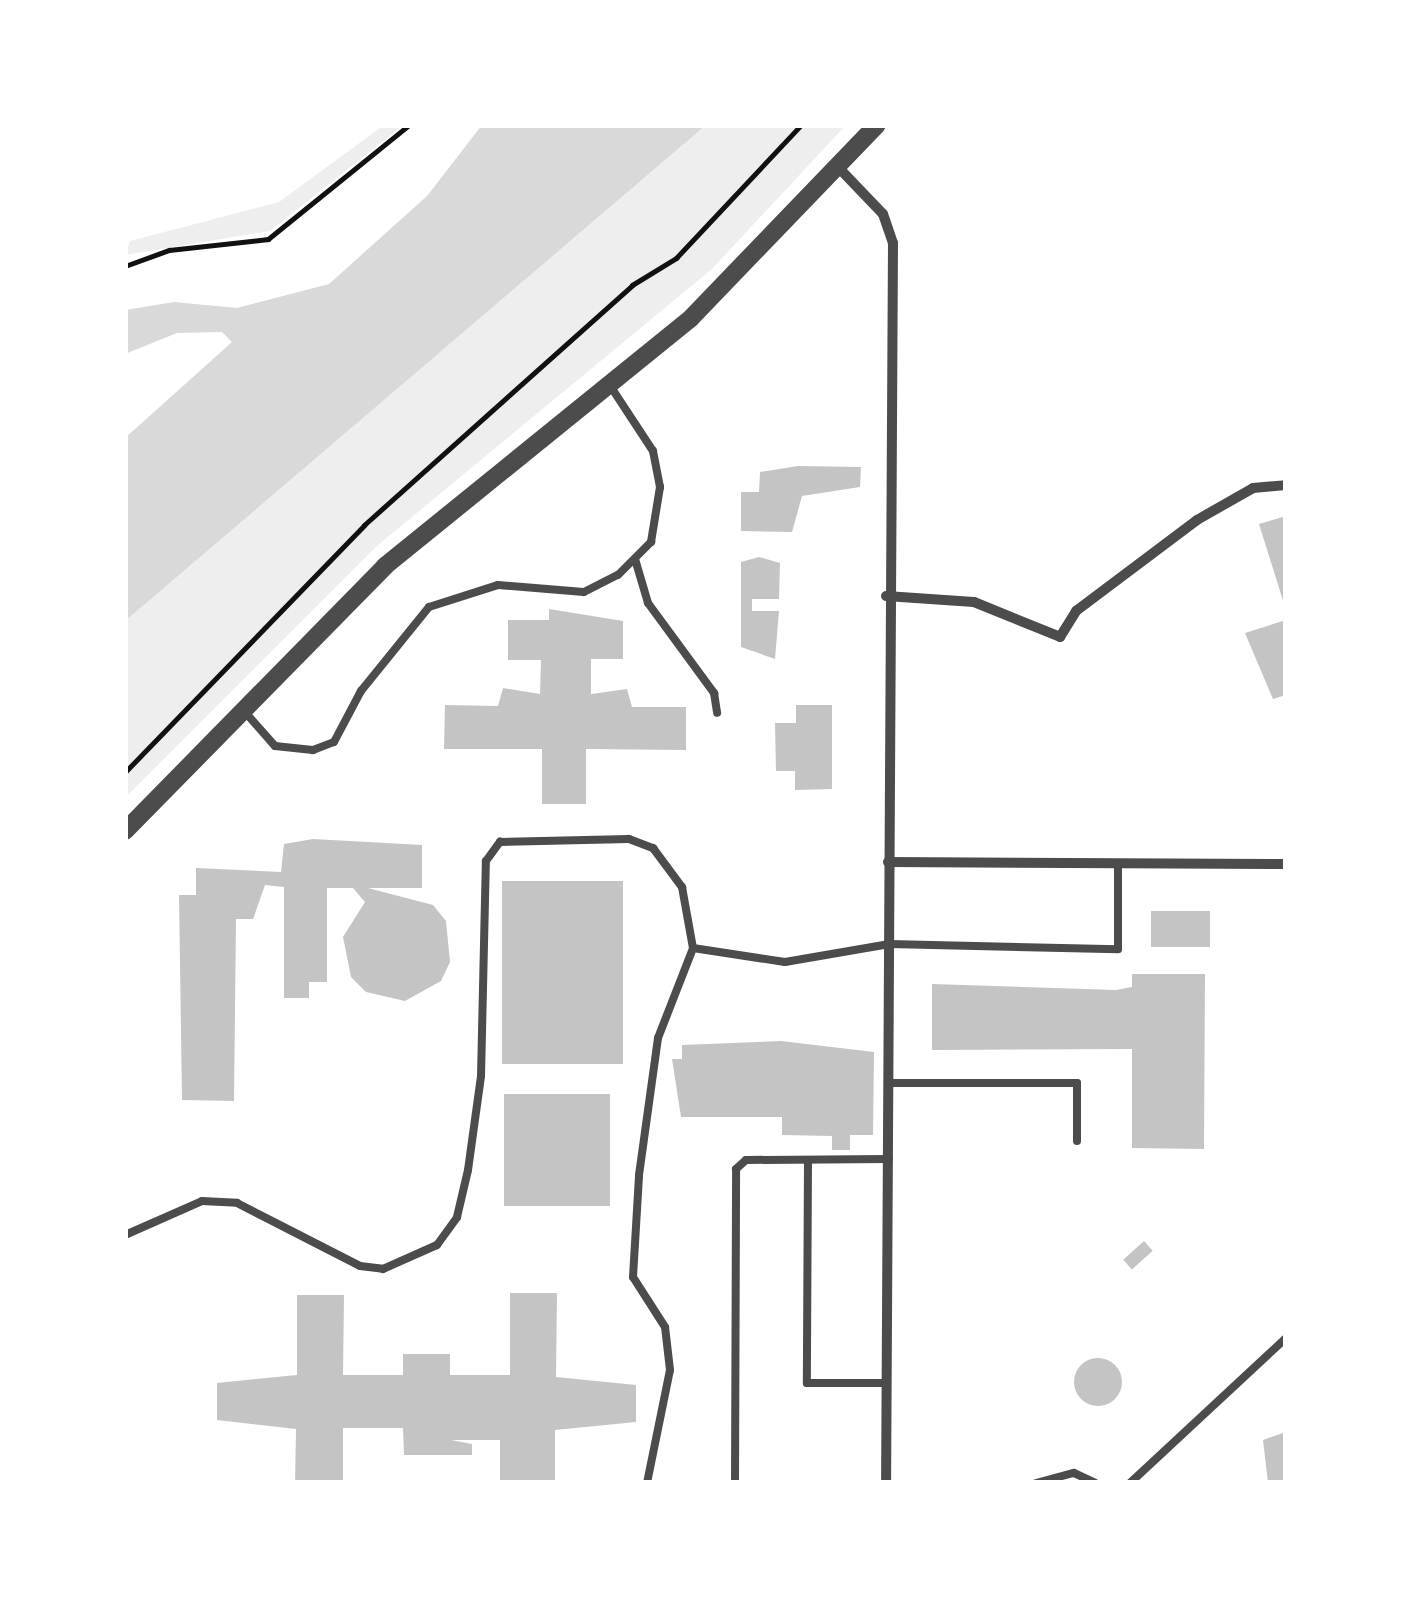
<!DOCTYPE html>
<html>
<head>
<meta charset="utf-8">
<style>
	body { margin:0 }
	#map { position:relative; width:1411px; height:1608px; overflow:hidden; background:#fff; font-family:"Space Grotesk",sans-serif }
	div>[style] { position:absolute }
	.green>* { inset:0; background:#eee }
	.water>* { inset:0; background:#d9d9d9 }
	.building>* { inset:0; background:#c4c4c4; transform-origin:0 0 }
	.round { border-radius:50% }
	.path>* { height:5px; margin:-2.5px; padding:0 2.5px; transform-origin:2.5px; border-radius:2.5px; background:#111 }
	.service>* { height:8px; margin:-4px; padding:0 4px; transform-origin:4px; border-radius:4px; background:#4c4c4c }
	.minor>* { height:10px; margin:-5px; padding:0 5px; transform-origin:5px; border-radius:5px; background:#4c4c4c }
	.tertiary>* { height:18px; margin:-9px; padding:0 9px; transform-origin:9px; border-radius:9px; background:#4c4c4c }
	span { translate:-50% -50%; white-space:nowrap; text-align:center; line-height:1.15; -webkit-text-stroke:10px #fff; paint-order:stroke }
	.frame { position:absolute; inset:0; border:128px solid #fff; pointer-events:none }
</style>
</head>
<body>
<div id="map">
	<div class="green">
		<div style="clip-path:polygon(384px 125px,403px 125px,270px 231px,125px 255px,130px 241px,279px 202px)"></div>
		<div style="clip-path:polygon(706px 125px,846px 125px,712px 269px,378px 545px,125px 798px,125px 618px)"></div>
	</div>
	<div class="water">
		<div style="clip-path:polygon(482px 125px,706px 125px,125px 621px,125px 438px,232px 342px,222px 332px,177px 333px,125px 354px,125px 310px,174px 302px,237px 308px,329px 284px,427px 196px)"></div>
	</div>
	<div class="building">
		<div style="clip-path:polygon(798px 466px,861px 467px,860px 487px,802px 496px,792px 532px,741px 531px,741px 492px,759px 492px,760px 472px)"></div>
		<div style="clip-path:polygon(1286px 516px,1286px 606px,1285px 607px,1259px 524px)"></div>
		<div style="clip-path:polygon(759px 557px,780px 563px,779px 599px,752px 599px,752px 611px,779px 611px,775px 659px,741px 647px,741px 562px)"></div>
		<div style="clip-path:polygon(549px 609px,623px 621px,623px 659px,591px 659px,591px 694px,627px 689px,632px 707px,686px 707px,686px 750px,586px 749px,586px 804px,542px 804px,542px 749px,444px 749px,445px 705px,498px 706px,503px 688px,540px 694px,541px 660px,508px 660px,508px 620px,549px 620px)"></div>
		<div style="clip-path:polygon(1286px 620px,1286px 695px,1273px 699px,1245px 633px)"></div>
		<div style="clip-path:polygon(796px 705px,832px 705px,832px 789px,795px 790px,795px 771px,776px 771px,775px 723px,796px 723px)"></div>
		<div style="clip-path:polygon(313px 839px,422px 845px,422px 888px,368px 888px,433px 905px,446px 921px,450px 962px,441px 981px,405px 1001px,366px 992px,351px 977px,343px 937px,365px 902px,353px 888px,327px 888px,327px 982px,309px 982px,309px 998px,284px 998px,284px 887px,265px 885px,253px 919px,236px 919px,234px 1101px,182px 1100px,179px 895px,196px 895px,196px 868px,281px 872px,284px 844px)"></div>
		<div style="left:502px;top:881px;width:121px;height:183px"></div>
		<div style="left:1151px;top:911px;width:59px;height:36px"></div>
		<div style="clip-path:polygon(1132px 974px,1205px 974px,1204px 1149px,1132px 1148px,1132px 1049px,932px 1050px,932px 984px,1116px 990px,1132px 987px)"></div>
		<div style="clip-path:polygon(682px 1045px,781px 1041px,874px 1052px,873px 1135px,850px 1135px,850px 1150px,832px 1150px,832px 1136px,782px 1135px,782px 1117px,681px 1117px,672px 1059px,682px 1059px)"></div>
		<div style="left:504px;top:1094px;width:106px;height:112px"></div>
		<div style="left:1144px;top:1241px;width:13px;height:28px;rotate:48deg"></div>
		<div style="clip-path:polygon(510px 1293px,557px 1293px,556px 1377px,636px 1385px,636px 1422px,555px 1430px,555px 1483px,500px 1483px,500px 1440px,451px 1440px,472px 1444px,472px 1455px,404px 1455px,403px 1428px,343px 1428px,343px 1483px,295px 1483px,296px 1429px,217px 1420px,217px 1383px,297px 1375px,297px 1295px,344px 1295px,343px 1375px,403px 1375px,403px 1354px,450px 1354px,450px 1375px,510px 1375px)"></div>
		<div class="round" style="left:1074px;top:1358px;width:48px;height:48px"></div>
		<div style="clip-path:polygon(1286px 1432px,1286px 1483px,1268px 1483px,1263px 1440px)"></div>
	</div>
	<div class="path">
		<div style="left:125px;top:266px;width:47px;rotate:-20deg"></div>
		<div style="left:169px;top:250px;width:100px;rotate:-6.3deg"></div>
		<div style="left:268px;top:239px;width:181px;rotate:-39deg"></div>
		<div style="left:125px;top:772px;width:344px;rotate:-45.9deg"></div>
		<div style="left:364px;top:525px;width:360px;rotate:-41.8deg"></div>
		<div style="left:632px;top:285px;width:52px;rotate:-31.5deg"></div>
		<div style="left:676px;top:258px;width:183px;rotate:-46.8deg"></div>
	</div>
	<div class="service">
		<div style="left:635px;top:559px;width:46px;rotate:73.5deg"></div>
		<div style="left:648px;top:603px;width:112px;rotate:53.7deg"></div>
		<div style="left:714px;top:693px;width:20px;rotate:81deg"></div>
		<div style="left:245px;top:712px;width:45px;rotate:48.6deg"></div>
		<div style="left:275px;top:746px;width:38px;rotate:6deg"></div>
		<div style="left:313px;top:750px;width:22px;rotate:-21deg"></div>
		<div style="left:334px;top:742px;width:58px;rotate:-62.1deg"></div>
		<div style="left:361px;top:691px;width:108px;rotate:-51deg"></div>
		<div style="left:429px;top:607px;width:72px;rotate:-17.7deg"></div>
		<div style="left:498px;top:585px;width:86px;rotate:4.7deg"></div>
		<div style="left:584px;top:592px;width:38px;rotate:-27deg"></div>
		<div style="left:618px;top:575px;width:47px;rotate:-45deg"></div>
		<div style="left:651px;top:542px;width:56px;rotate:-80.7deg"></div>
		<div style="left:660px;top:487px;width:37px;rotate:-101deg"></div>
		<div style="left:653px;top:451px;width:80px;rotate:-123.3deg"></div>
		<div style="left:889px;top:1083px;width:188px"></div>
		<div style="left:1077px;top:1083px;width:58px;rotate:90deg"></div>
		<div style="left:808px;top:1160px;width:223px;rotate:90.3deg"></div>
		<div style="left:807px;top:1383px;width:80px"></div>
		<div style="left:125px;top:1235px;width:84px;rotate:-23.8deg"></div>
		<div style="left:202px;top:1201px;width:35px;rotate:3deg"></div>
		<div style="left:237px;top:1203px;width:138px;rotate:27.1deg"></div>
		<div style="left:360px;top:1266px;width:23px;rotate:7deg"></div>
		<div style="left:383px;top:1269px;width:59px;rotate:-24deg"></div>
		<div style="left:437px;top:1245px;width:34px;rotate:-54deg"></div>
		<div style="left:457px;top:1217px;width:48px;rotate:-76.8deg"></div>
		<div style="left:468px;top:1170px;width:95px;rotate:-82.1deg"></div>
		<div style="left:481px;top:1076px;width:215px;rotate:-88.7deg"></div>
		<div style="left:486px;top:861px;width:24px;rotate:-54deg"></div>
		<div style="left:500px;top:842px;width:129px;rotate:-1.3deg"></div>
		<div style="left:629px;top:839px;width:26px;rotate:21deg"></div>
		<div style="left:653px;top:848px;width:49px;rotate:53.4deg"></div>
		<div style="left:682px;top:887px;width:62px;rotate:79.8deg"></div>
		<div style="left:693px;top:948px;width:93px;rotate:8.7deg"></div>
		<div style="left:785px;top:962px;width:106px;rotate:-9.8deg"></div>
		<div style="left:889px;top:944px;width:229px;rotate:1.3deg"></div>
		<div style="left:1118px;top:949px;width:86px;rotate:-90deg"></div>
		<div style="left:647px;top:1483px;width:115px;rotate:-78.5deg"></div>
		<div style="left:670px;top:1370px;width:43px;rotate:-96.6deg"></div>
		<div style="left:665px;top:1327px;width:59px;rotate:-122.6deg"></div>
		<div style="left:633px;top:1277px;width:102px;rotate:-86.6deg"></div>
		<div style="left:639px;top:1175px;width:138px;rotate:-82.1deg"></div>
		<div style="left:658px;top:1038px;width:97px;rotate:-68.7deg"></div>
		<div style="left:735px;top:1483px;width:314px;rotate:-89.8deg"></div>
		<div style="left:736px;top:1169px;width:13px;rotate:-42deg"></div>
		<div style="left:746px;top:1160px;width:143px;rotate:-0.4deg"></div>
		<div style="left:1036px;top:1483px;width:39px;rotate:-15deg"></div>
		<div style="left:1074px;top:1473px;width:23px;rotate:25deg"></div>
		<div style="left:1130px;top:1483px;width:213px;rotate:-42.9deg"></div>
	</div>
	<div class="minor">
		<div style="left:838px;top:167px;width:65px;rotate:46.2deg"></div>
		<div style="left:883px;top:214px;width:31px;rotate:71deg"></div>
		<div style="left:893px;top:243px;width:1240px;rotate:90.32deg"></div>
		<div style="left:886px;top:596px;width:88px;rotate:3.9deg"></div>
		<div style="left:974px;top:602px;width:93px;rotate:22.1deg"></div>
		<div style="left:1060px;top:637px;width:31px;rotate:-58deg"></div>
		<div style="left:1076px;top:611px;width:151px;rotate:-36.9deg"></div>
		<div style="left:1197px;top:520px;width:64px;rotate:-29.7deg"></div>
		<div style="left:1253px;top:488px;width:33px;rotate:-5deg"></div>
		<div style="left:888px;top:862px;width:398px;rotate:0.3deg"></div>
	</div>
	<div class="tertiary">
		<div style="left:125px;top:831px;width:371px;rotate:-45.5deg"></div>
		<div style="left:385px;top:566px;width:394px;rotate:-39deg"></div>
		<div style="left:691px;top:318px;width:268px;rotate:-46.1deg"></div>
	</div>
	<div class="frame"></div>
</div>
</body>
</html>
